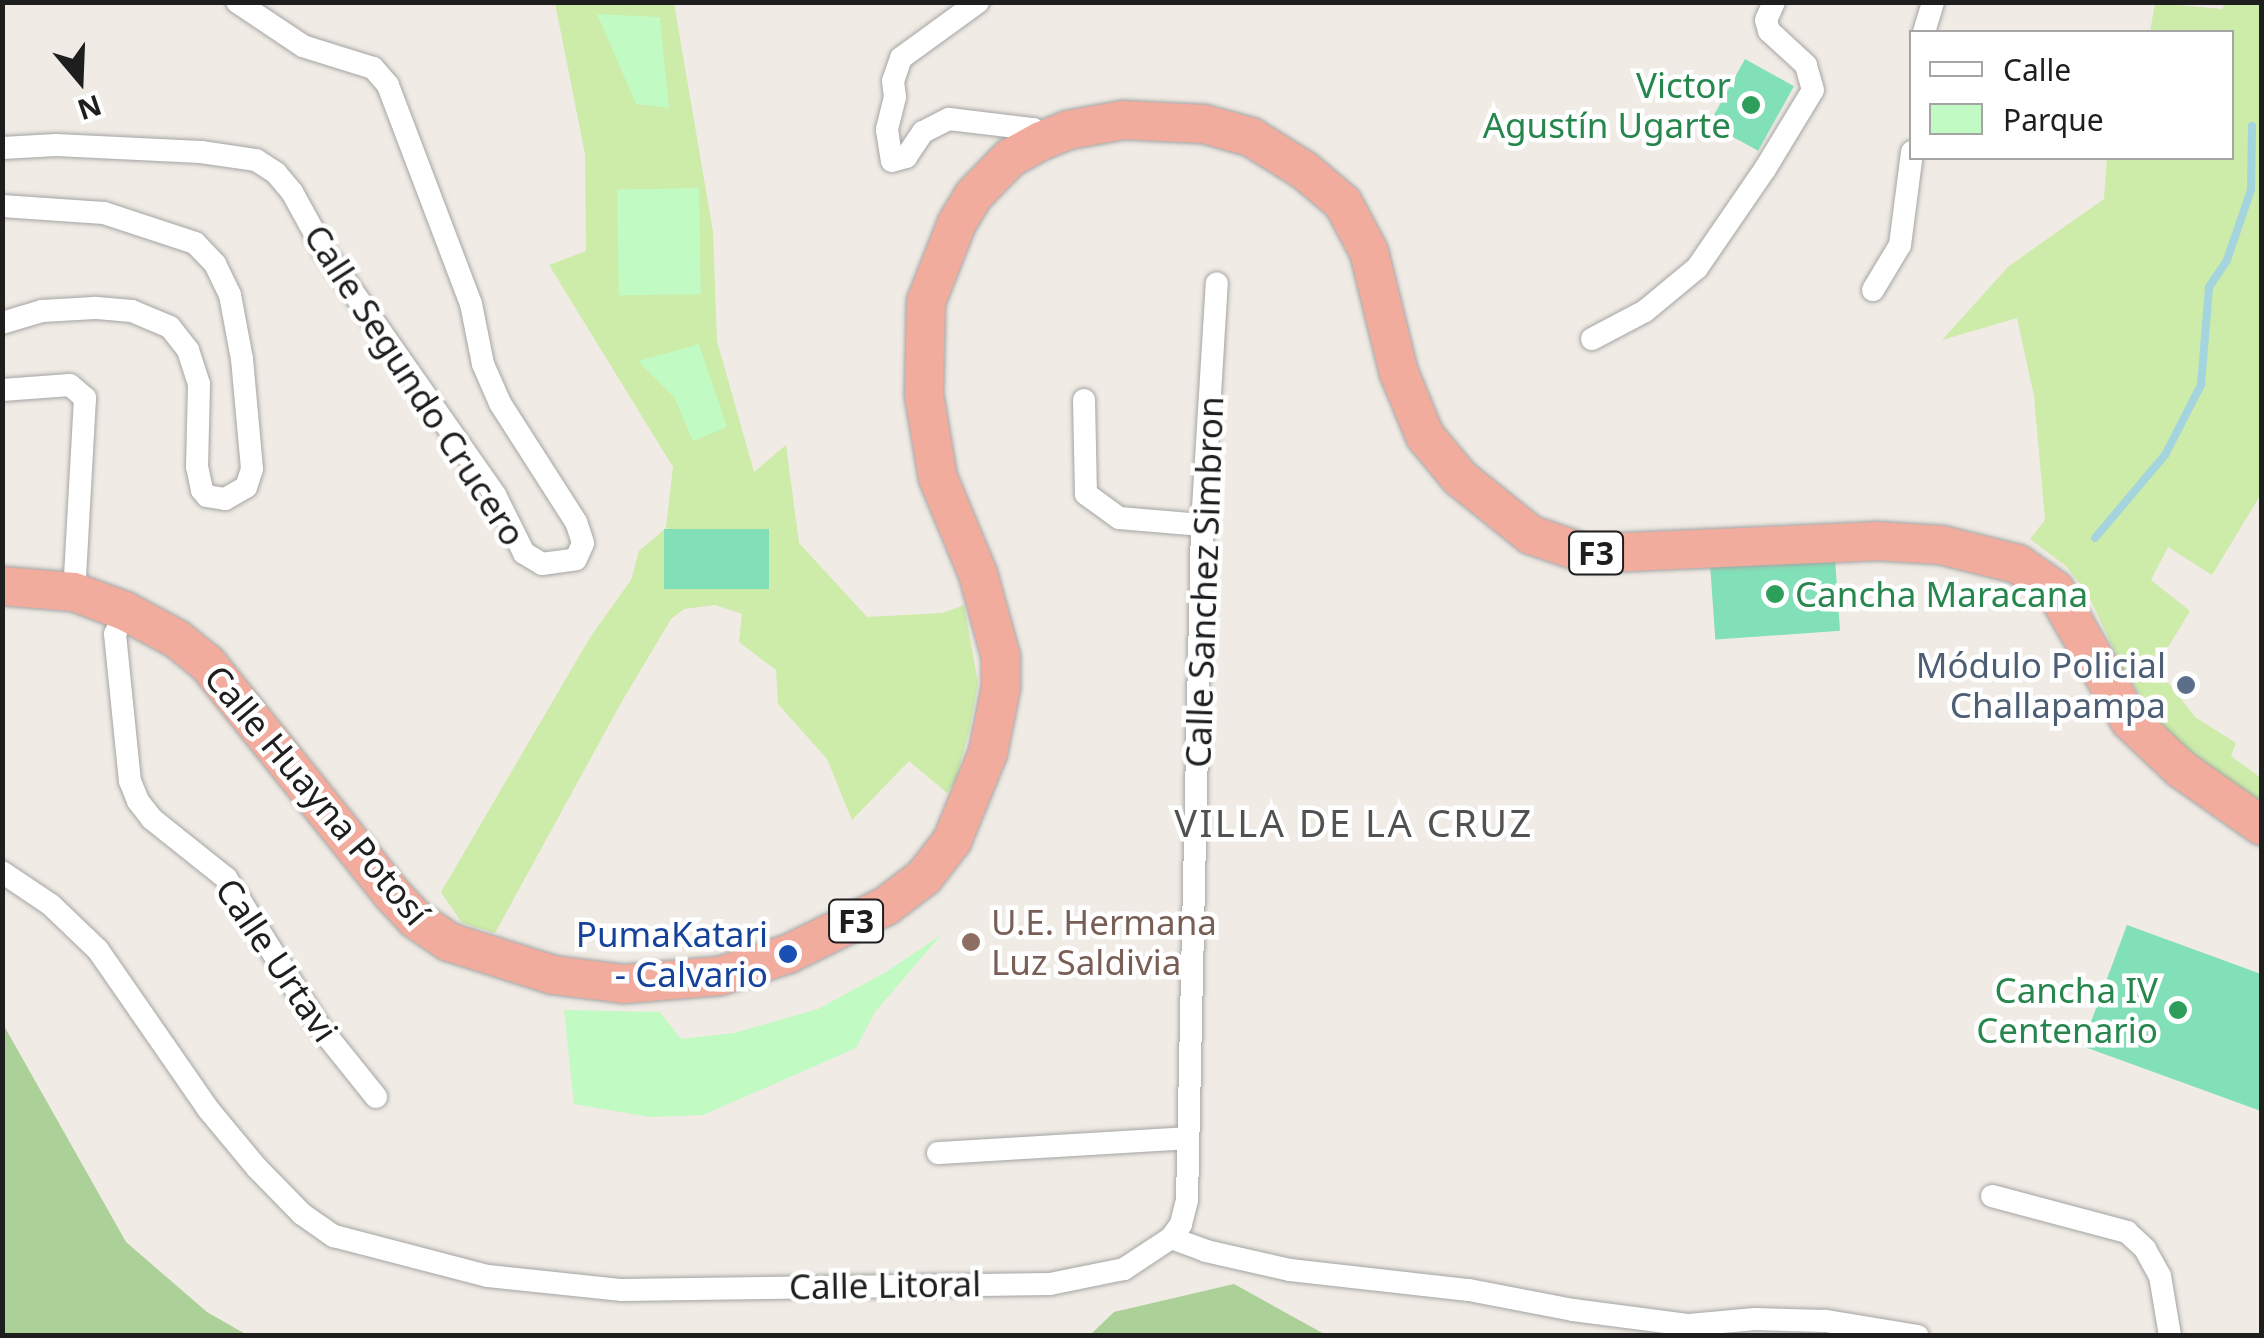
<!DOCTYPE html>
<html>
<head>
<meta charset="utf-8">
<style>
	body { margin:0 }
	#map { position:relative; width:2264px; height:1338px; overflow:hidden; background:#f0ebe4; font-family:"Noto Sans",sans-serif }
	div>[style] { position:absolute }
	.grass>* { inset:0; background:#cdeba9 }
	.forest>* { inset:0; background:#abd098 }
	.park>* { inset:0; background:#c1fac2; transform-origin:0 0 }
	.pitch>* { inset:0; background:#81e0b7; transform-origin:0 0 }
	.stream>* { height:8px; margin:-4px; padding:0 4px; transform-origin:4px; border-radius:4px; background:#a4d4de }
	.roads { filter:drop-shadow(0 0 2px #a5a5a5) drop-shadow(0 0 2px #a5a5a5) }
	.minor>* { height:22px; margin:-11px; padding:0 11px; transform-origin:11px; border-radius:11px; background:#fff }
	.trunk>* { height:38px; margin:-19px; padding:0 19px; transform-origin:19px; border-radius:19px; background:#f2ac9e }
	.dots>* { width:28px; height:28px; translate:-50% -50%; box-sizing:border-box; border:5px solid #fff; border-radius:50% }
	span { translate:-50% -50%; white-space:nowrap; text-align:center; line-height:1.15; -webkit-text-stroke:9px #fff; paint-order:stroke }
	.shield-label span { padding:2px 8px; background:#fff; border:2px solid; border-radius:8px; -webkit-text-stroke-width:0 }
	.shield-label { font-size:32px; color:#1e1e1e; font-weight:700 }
	.leisure-label { font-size:35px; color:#27864d }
	.right { translate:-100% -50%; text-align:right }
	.left { translate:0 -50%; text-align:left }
	.street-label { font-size:35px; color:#1e1e1e }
	.service-label { font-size:35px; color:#4e5e75 }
	.education-label { font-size:35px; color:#785e54 }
	.transit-label { font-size:35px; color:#164399 }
	.neighbourhood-label { font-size:38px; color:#515151; letter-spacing:2.5px }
	.frame { position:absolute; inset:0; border:5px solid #1e1e1e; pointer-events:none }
	.legend { position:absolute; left:1909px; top:30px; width:325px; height:130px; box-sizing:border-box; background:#fff; border:2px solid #a5a5a5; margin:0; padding:12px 18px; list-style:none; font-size:30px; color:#1e1e1e }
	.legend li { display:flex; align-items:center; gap:20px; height:50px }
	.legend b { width:50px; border:2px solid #a5a5a5 }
	.north { position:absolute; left:30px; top:30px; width:100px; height:100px; -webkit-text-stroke:8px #fff; paint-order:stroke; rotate:161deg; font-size:28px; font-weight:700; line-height:40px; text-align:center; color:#1e1e1e }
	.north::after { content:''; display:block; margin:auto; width:35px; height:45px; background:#1e1e1e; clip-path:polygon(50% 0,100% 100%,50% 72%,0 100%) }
</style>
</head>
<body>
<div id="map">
	<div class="grass">
		<div style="clip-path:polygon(555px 3px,674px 3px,713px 232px,717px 341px,754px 472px,786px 445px,799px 543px,867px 617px,943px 613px,964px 605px,978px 683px,970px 728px,955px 782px,947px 793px,909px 761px,852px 820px,827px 759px,778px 704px,776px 670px,739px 642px,742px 614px,715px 605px,684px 609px,671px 619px,621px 703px,495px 933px,462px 923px,441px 892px,591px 636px,631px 580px,639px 551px,666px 528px,673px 467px,549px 265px,586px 251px,585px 154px)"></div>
		<div style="clip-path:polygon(2155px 3px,2222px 9px,2225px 3px,2261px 3px,2261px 494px,2212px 575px,2168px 547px,2151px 580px,2190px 611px,2156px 667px,2195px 717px,2236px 743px,2231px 756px,2261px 778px,2261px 804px,2175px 744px,2123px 670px,2088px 594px,2066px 566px,2030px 539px,2045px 520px,2034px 396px,2017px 318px,1942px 340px,2009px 266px,2104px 199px,2107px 158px,2232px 158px,2232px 32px,2150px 32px)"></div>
	</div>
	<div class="forest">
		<div style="clip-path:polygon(3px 1024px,126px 1242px,207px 1312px,247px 1335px,3px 1335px)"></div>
		<div style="clip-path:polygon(1234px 1284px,1326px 1335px,1090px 1335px,1114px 1312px)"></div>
	</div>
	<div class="park">
		<div style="clip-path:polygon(597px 14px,660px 17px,669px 108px,636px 104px)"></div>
		<div style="left:699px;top:188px;width:106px;height:82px;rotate:89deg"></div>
		<div style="clip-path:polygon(699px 344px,727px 427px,693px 441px,674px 397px,638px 361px)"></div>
		<div style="clip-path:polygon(941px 935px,875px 1012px,856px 1048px,703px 1115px,650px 1117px,574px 1104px,564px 1010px,660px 1012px,681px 1039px,734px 1033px,818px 1009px,886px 972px)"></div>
	</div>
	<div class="pitch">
		<div style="left:1745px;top:59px;width:56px;height:74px;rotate:29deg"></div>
		<div style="left:664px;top:529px;width:105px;height:60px"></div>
		<div style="left:1835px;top:559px;width:72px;height:125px;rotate:86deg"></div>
		<div style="clip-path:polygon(2127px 925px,2261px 974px,2261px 1111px,2082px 1046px)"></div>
	</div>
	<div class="stream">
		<div style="left:2095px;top:538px;width:109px;rotate:-49.9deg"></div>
		<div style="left:2165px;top:455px;width:79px;rotate:-62.8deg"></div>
		<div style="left:2201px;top:385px;width:98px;rotate:-85.3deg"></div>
		<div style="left:2209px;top:287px;width:32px;rotate:-56deg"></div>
		<div style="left:2227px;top:260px;width:74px;rotate:-71.1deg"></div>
		<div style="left:2251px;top:190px;width:64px;rotate:-89.1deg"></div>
	</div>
	<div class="roads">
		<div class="minor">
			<div style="left:978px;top:2px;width:95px;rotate:144deg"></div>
			<div style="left:901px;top:58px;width:24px;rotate:109deg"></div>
			<div style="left:893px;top:81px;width:16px;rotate:83deg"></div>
			<div style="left:895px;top:97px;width:34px;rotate:104deg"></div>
			<div style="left:887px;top:130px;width:31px;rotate:81deg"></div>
			<div style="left:892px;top:161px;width:15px;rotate:-16deg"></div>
			<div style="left:906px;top:157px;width:30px;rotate:-56deg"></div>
			<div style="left:923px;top:132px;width:29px;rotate:-27deg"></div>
			<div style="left:949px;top:119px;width:85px;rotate:6.8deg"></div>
			<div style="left:1033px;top:129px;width:14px;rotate:56deg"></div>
			<div style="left:1924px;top:32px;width:31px;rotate:-73deg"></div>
			<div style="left:2px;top:148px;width:54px;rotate:-3.2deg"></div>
			<div style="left:56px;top:145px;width:145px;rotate:2.8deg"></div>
			<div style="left:201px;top:152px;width:56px;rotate:8.3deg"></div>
			<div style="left:256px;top:160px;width:24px;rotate:33deg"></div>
			<div style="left:276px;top:173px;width:25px;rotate:50deg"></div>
			<div style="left:292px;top:192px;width:68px;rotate:61.2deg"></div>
			<div style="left:325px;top:252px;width:297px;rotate:55deg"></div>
			<div style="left:495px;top:495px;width:65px;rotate:63.4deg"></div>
			<div style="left:524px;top:553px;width:21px;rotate:31deg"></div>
			<div style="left:542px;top:564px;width:34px;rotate:-8deg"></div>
			<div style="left:576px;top:559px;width:17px;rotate:-66deg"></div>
			<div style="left:583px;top:543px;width:22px;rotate:-108deg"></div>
			<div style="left:576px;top:522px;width:141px;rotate:-122.6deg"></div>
			<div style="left:500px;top:403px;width:43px;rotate:-113.6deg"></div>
			<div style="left:483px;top:364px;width:61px;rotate:-101.3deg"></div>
			<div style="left:471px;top:304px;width:234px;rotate:-110.8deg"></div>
			<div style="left:388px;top:85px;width:23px;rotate:-131deg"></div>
			<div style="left:373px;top:68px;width:73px;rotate:-162.6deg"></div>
			<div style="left:303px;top:46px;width:79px;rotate:-146.3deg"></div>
			<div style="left:2px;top:206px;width:102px;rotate:3.9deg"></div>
			<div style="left:104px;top:213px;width:96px;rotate:18.2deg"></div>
			<div style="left:195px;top:243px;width:29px;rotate:46deg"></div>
			<div style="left:215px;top:264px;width:34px;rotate:64deg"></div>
			<div style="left:230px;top:295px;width:65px;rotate:79.4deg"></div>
			<div style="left:242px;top:359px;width:110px;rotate:84.8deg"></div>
			<div style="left:252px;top:469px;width:19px;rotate:108deg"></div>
			<div style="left:246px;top:487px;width:24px;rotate:150deg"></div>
			<div style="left:225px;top:499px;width:18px;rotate:-171deg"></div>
			<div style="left:207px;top:496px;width:8px;rotate:-130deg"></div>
			<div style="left:202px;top:490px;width:24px;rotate:-102deg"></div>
			<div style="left:197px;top:467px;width:83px;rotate:-88.6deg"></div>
			<div style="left:199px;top:384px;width:36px;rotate:-108deg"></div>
			<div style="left:188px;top:350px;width:29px;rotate:-128deg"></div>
			<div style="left:170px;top:327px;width:41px;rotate:-157.2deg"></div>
			<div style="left:132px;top:311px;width:38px;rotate:-175deg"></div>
			<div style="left:94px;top:308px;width:52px;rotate:176.7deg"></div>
			<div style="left:42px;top:311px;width:42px;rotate:163.3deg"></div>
			<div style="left:1873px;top:290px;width:52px;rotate:-59deg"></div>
			<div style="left:1900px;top:245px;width:94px;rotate:-82.6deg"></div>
			<div style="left:1592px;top:339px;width:60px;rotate:-27.8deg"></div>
			<div style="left:1645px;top:311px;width:67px;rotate:-39.6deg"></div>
			<div style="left:1697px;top:268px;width:120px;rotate:-55.5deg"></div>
			<div style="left:1765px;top:169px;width:92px;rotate:-58.7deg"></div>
			<div style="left:1813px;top:90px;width:26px;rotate:-106deg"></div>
			<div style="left:1806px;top:65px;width:50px;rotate:-137.4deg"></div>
			<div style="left:1769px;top:31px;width:11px;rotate:-105deg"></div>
			<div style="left:1766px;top:20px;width:20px;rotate:-66deg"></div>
			<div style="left:2px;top:390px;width:68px;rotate:-4.2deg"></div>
			<div style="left:70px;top:385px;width:20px;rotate:41deg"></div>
			<div style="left:85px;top:398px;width:194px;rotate:93.2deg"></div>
			<div style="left:1084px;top:400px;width:94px;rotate:88.8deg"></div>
			<div style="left:1086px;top:494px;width:41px;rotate:36deg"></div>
			<div style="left:1119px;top:518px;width:83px;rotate:4.8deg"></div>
			<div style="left:125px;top:611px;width:25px;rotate:113deg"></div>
			<div style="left:115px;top:634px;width:148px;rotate:84.2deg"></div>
			<div style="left:130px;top:781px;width:22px;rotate:68deg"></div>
			<div style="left:138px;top:801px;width:23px;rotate:52deg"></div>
			<div style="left:152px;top:819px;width:95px;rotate:38.6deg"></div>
			<div style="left:226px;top:878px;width:175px;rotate:57.9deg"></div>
			<div style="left:319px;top:1026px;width:91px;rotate:51.2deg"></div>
			<div style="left:2px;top:872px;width:59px;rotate:34deg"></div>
			<div style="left:51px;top:905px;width:65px;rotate:43.8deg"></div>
			<div style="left:98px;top:950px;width:193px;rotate:55.3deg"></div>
			<div style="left:208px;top:1109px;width:77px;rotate:50.3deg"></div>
			<div style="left:257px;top:1168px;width:64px;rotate:45.6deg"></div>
			<div style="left:302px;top:1214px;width:39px;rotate:35deg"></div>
			<div style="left:334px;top:1236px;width:159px;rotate:14.6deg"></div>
			<div style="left:488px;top:1276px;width:135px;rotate:6deg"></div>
			<div style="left:622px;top:1290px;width:428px;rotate:-0.8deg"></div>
			<div style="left:1050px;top:1284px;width:76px;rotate:-11.5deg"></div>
			<div style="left:1124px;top:1269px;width:56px;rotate:-33.4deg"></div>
			<div style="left:1171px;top:1238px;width:17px;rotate:-54deg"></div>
			<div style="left:1181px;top:1224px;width:25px;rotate:-76deg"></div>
			<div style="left:1187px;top:1200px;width:675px;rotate:-88.73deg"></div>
			<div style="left:1202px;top:525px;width:242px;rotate:-86.5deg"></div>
			<div style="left:938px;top:1153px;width:250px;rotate:-3.4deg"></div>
			<div style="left:1992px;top:1196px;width:140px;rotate:14.9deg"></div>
			<div style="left:2127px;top:1232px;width:25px;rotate:43deg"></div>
			<div style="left:2145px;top:1249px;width:31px;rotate:61deg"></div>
			<div style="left:2160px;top:1276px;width:61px;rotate:80.5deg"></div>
			<div style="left:1171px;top:1238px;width:37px;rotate:20deg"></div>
			<div style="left:1206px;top:1251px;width:86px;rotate:12.7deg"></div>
			<div style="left:1290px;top:1270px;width:180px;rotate:6.4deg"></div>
			<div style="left:1469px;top:1290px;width:106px;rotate:10.9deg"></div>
			<div style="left:1573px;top:1310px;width:117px;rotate:7.4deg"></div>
			<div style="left:1689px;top:1325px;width:66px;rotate:-5.2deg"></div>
			<div style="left:1755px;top:1319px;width:71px;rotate:1.6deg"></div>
			<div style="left:1826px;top:1321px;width:93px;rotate:9.3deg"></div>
		</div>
		<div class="trunk">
			<div style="left:2px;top:586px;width:72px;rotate:4.8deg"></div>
			<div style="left:74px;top:592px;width:54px;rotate:20.4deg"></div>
			<div style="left:125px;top:611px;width:59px;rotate:28.3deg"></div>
			<div style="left:177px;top:639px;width:38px;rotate:39deg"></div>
			<div style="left:207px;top:663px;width:296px;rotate:51.3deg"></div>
			<div style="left:392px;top:894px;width:34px;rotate:47deg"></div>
			<div style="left:415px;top:919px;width:41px;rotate:34.1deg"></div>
			<div style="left:449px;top:942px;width:109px;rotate:17.6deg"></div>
			<div style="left:553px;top:975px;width:72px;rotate:7.2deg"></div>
			<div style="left:624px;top:984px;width:96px;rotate:-4.8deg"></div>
			<div style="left:720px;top:976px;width:71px;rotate:-17.9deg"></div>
			<div style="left:788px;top:954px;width:109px;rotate:-26.1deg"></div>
			<div style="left:886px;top:906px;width:48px;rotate:-37.3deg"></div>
			<div style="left:924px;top:877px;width:46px;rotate:-52.1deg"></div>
			<div style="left:952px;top:841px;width:95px;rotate:-67.8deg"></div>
			<div style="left:988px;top:753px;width:67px;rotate:-78.9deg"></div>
			<div style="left:1001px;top:687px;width:30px;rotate:-90deg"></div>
			<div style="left:1001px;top:657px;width:86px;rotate:-105.5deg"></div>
			<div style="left:978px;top:574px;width:104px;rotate:-112.6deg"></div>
			<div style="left:938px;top:478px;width:84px;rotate:-99.6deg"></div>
			<div style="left:924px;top:395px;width:93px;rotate:-88.8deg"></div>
			<div style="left:926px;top:302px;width:85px;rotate:-68.6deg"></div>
			<div style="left:957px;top:223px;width:31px;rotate:-59deg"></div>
			<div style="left:973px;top:196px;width:53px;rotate:-45.8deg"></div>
			<div style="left:1010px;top:158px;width:35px;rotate:-29deg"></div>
			<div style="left:1041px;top:141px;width:29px;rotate:-22deg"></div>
			<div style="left:1068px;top:130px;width:56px;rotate:-10.3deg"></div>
			<div style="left:1123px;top:120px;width:81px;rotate:2.8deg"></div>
			<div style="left:1204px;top:124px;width:49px;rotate:15.5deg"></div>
			<div style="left:1251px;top:137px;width:62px;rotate:31.9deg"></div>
			<div style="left:1304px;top:170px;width:51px;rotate:40.2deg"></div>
			<div style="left:1343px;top:203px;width:55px;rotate:62deg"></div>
			<div style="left:1369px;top:252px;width:125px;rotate:76.1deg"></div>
			<div style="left:1399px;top:373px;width:68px;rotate:67.6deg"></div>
			<div style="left:1425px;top:436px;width:55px;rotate:50.2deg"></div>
			<div style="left:1460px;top:478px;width:91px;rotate:38.8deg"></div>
			<div style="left:1531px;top:535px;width:56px;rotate:18.8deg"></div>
			<div style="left:1584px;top:553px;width:21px"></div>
			<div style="left:1605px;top:553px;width:271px;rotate:-2.5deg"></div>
			<div style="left:1876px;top:541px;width:65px;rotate:3.5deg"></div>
			<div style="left:1941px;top:545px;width:79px;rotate:13.9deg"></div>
			<div style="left:2018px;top:564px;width:45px;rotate:35.1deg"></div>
			<div style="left:2055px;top:590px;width:151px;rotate:60.2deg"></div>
			<div style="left:2130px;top:721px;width:70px;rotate:43.3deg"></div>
			<div style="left:2181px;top:769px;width:99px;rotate:35.1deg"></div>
		</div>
	</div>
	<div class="dots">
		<div style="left:1751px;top:105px;background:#2e9e5b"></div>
		<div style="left:1775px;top:594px;background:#2e9e5b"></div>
		<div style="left:2186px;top:685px;background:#5c6f8a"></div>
		<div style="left:971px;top:942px;background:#8d6e63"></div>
		<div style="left:788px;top:954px;background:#1a4fb4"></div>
		<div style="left:2178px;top:1010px;background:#2e9e5b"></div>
	</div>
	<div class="shield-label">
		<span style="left:1596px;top:553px">F3</span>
		<span style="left:856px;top:921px">F3</span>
	</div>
	<div class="leisure-label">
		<span class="right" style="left:1731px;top:105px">Victor<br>Agustín Ugarte</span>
		<span class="left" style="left:1795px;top:594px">Cancha Maracana</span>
		<span class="right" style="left:2158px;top:1010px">Cancha IV<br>Centenario</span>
	</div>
	<div class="street-label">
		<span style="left:415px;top:385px;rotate:57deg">Calle Segundo Crucero</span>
		<span style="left:1204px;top:582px;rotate:-88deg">Calle Sanchez Simbron</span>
		<span style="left:317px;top:795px;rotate:50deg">Calle Huayna Potosí</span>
		<span style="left:277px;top:960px;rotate:56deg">Calle Urtavi</span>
		<span style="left:885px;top:1285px;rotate:-1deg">Calle Litoral</span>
	</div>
	<div class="service-label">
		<span class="right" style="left:2166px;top:685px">Módulo Policial<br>Challapampa</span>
	</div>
	<div class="education-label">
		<span class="left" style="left:991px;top:942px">U.E. Hermana<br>Luz Saldivia</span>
	</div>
	<div class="transit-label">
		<span class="right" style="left:768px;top:954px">PumaKatari<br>- Calvario</span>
	</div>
	<div class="neighbourhood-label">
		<span style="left:1354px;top:823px">VILLA DE LA CRUZ</span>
	</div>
	<div class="frame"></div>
	<ul class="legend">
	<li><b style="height:12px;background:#fff"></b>Calle</li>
	<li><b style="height:28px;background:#c1fac2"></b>Parque</li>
	</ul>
	<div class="north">N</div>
</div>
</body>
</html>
